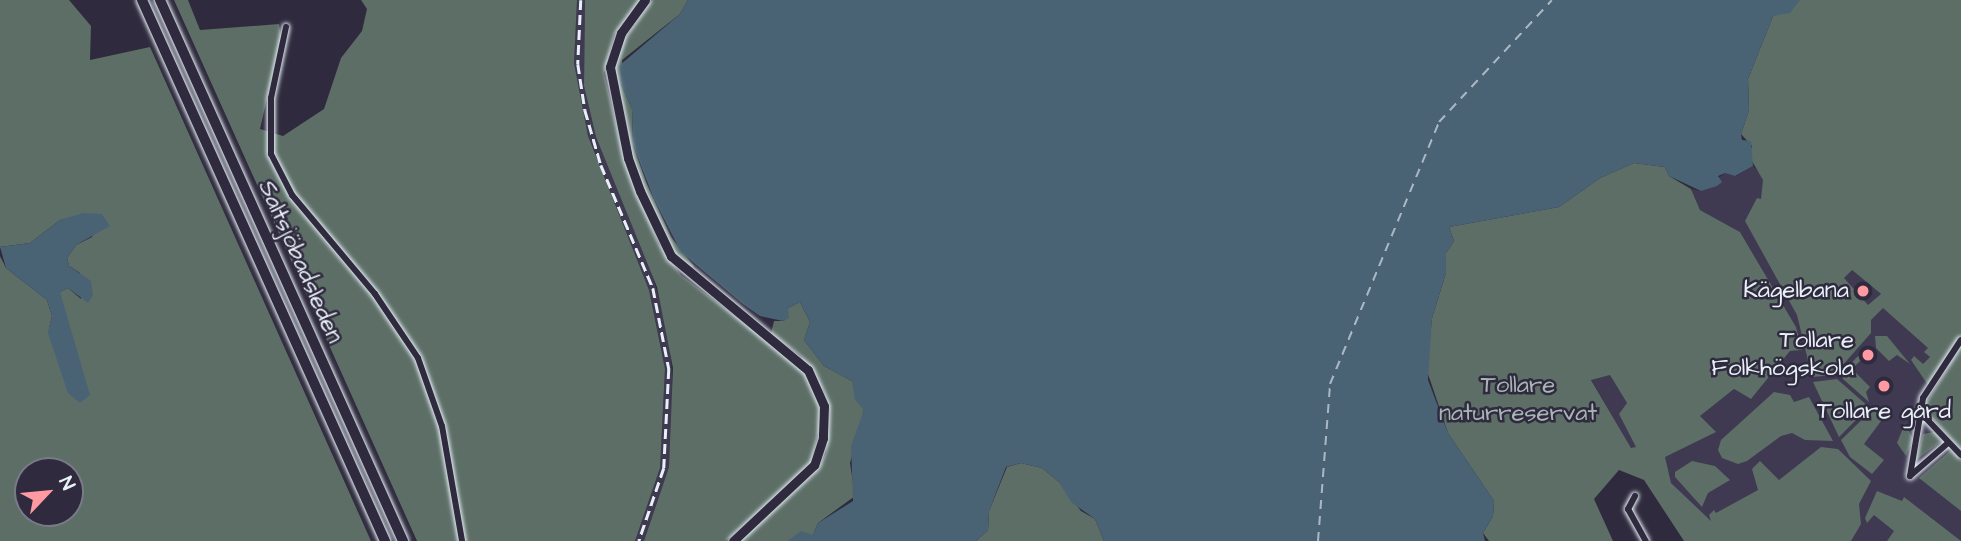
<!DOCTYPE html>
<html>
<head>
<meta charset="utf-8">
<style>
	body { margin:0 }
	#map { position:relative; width:1961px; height:541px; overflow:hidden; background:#2f2a3d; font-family:"Architects Daughter",sans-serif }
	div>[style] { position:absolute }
	.built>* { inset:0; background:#3f3a51 }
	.green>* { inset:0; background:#5c6e66 }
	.water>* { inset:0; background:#4a6374 }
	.ferry>* { height:2px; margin-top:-1px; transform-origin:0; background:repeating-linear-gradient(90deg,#a9b8c3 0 9px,transparent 0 16px) }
	.roads { filter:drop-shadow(0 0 2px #e8f1f8) drop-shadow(0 0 2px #e8f1f8) }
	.street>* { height:6px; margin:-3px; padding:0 3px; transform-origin:3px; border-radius:3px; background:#2f2a3d }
	.secondary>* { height:9px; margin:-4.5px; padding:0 4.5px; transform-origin:4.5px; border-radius:4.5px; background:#2f2a3d }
	.highway>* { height:10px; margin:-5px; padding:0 5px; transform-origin:5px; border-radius:5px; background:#2f2a3d }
	.rail>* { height:2.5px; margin-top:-1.25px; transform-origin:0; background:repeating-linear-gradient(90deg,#e8f1f8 0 10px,transparent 0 15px) }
	.dots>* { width:19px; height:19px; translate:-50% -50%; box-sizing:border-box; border:4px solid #2f2a3d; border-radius:50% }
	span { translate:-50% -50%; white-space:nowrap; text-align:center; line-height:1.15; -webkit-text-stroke:5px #2f2a3d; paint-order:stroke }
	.street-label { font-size:24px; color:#e8f1f8 }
	.poi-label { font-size:24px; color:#e8f1f8 }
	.right { translate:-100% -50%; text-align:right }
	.park-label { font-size:24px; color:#a9b6b6 }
	.north { position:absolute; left:14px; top:457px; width:70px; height:70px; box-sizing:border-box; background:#2f2a3d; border:2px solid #797a88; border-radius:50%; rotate:64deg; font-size:19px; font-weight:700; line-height:28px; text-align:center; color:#e8f1f8 }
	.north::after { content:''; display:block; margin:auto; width:24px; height:32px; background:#ff9aa2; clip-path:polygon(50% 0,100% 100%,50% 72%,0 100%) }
</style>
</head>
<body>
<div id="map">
	<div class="built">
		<div style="clip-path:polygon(577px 0,585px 0,584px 86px,596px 137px,648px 260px,669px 333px,674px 403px,669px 467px,644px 541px,635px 541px,660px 468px,665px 369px,649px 290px,588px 136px,574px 63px)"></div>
		<div style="clip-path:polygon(1753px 166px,1852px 270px,1941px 344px,1961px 372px,1961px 541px,1768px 541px,1722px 527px,1701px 515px,1671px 483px,1634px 454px,1591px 379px,1610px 374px,1627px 403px,1692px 422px,1734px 389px,1751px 399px,1790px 351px,1801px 350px,1796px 327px,1740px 232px,1700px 210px,1691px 189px,1701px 191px,1725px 173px,1736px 176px)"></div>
	</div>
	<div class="green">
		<div style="clip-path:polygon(evenodd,0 0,69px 0,91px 26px,90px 60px,150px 47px,371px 541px,0 541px,0 256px,6px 268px,47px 300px,52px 316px,48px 333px,60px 292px,68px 288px,81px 299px,80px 273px,69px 266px,67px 258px,76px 245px,92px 237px,102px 214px,60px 220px,30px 243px,0 247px,0 0,28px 471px,70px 471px,70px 513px,28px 513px,28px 471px)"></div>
		<div style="clip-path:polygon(174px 0,188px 0,200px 30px,279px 24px,281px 37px,260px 129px,283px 136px,324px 109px,341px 58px,362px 31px,367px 9px,361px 0,577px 0,574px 63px,588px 136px,649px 290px,665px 369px,660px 468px,635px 541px,417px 541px)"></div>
		<div style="clip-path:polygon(585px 0,640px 0,614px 35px,604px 73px,623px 154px,658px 243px,681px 275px,800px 366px,817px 397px,821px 420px,811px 463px,726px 541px,644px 541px,669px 467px,673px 368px,657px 287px,596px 137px,584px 86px)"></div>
		<div style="clip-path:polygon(652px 0,688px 0,680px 14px,622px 60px,621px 84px,632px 109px,633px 145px,646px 182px,671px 237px,694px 266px,689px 270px,676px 257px,652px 213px,633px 161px,624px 108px,613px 77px,615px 53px)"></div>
		<div style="clip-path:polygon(evenodd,1798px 0,1961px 0,1961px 336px,1928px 385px,1911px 360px,1914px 356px,1923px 364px,1930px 357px,1924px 352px,1928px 348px,1883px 308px,1871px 320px,1871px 333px,1834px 375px,1812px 377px,1797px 315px,1745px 221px,1757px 198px,1761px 199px,1763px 180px,1749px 156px,1752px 146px,1741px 134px,1749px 110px,1748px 79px,1773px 16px,1798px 0,1852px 270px,1881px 294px,1868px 305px,1844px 278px,1852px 270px)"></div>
		<div style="clip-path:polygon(evenodd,1634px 163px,1665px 167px,1669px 176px,1691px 189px,1700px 210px,1740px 232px,1796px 327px,1802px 350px,1790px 351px,1751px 399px,1734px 389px,1700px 416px,1716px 432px,1665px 457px,1671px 483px,1711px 521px,1709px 515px,1714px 510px,1716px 513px,1758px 490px,1752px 469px,1760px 461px,1779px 480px,1821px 447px,1838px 449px,1871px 481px,1859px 504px,1861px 524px,1851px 541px,1684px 541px,1644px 480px,1619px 470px,1594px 499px,1613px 541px,1489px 541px,1483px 533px,1493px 516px,1494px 501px,1448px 433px,1427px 371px,1432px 318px,1446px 273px,1446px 253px,1454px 241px,1449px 227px,1559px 207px,1600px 178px,1634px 163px,1610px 375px,1627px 403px,1619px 414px,1636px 447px,1631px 448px,1591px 380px,1610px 375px)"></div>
		<div style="clip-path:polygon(800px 302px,810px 322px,804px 340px,824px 366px,852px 381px,864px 410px,850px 463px,855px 496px,818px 523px,813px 535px,788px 541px,740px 541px,819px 468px,826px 453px,830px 410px,824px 391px,800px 355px,771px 334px,774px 321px,784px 321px,788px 308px)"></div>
		<div style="clip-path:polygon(1875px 336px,1887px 336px,1910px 364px,1897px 355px,1889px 361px,1876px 348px)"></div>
		<div style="clip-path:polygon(1961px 346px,1961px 449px,1960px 449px,1923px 408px)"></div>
		<div style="clip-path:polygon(1858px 356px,1862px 359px,1852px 369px,1870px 387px,1866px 392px,1869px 402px,1843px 379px,1842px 373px)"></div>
		<div style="clip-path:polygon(1837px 379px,1869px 407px,1839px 437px,1813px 382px)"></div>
		<div style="clip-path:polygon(1774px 392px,1790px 395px,1794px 402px,1809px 397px,1833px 441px,1805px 440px,1792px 433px,1781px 436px,1747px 461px,1738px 464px,1722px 458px,1718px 450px,1721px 440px)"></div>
		<div style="clip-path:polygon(1874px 408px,1884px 417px,1864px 444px,1884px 460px,1872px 474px,1850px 457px,1841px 440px)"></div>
		<div style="clip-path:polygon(1905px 423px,1913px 439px,1906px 456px,1897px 443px)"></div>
		<div style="clip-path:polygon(1934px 432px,1942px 441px,1916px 460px,1923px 434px)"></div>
		<div style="clip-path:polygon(1951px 450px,1961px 460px,1961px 511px,1919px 478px)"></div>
		<div style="clip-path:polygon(1692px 461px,1715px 466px,1730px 480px,1708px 493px,1702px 507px,1675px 477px,1675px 472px)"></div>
		<div style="clip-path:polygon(1021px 463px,1042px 468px,1059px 482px,1081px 511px,1095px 519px,1104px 541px,976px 541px,988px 530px,989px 511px,1007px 467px)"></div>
		<div style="clip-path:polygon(1877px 491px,1902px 501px,1904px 497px,1961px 541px,1887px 541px,1894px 531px,1874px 515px,1867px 523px,1865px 518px)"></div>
	</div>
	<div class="water">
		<div style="clip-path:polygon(688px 0,1800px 0,1790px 13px,1773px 16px,1748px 79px,1749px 110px,1741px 134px,1742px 140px,1751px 141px,1753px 166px,1735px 176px,1725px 173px,1718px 176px,1722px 182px,1717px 186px,1701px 191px,1669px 176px,1665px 167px,1634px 163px,1600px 178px,1559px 207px,1449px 227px,1454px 241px,1446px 253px,1446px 273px,1432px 318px,1428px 380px,1448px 433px,1494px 501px,1493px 516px,1483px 533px,1485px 541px,1104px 541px,1095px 519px,1071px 502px,1059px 482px,1042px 468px,1021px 463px,1006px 467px,989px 511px,988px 530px,976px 541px,788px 541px,801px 531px,813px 535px,818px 523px,853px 501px,851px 446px,864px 410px,855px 400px,852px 381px,824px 366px,804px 340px,810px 322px,800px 302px,788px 308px,789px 318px,783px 321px,760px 316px,743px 304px,681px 252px,654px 199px,633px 145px,632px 109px,621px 84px,620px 65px,680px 14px)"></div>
		<div style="clip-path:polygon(83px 213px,102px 214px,110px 226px,76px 245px,67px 258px,69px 266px,91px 281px,93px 295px,88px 303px,68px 288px,60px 292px,90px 395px,80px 403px,68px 393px,48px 333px,52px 316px,47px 300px,6px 268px,0 247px,30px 243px,60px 220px)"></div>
	</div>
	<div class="ferry">
		<div style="left:1318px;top:541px;width:157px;rotate:-85.6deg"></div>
		<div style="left:1330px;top:384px;width:284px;rotate:-67.4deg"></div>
		<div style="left:1439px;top:122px;width:166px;rotate:-47.2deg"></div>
	</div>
	<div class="roads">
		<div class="street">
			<div style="left:286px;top:27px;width:73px;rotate:101.9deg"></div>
			<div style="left:271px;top:98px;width:56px;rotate:90deg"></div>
			<div style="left:271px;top:154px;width:46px;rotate:62.9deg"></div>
			<div style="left:292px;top:195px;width:129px;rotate:50deg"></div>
			<div style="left:375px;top:294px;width:77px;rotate:56.1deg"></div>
			<div style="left:418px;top:358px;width:72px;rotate:70.6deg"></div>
			<div style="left:442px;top:426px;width:117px;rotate:80.1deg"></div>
			<div style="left:1920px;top:412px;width:59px;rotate:46.4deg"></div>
			<div style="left:1910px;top:476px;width:79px;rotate:-80.5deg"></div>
			<div style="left:1923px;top:398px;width:69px;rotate:-56.8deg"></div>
			<div style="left:1910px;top:476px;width:50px;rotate:-41deg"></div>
			<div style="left:1635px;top:496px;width:15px;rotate:118deg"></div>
			<div style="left:1628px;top:509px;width:37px;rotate:61deg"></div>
		</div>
		<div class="secondary">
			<div style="left:645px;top:0;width:41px;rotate:126deg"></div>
			<div style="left:621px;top:33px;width:36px;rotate:108deg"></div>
			<div style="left:610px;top:67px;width:93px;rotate:78.8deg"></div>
			<div style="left:628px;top:158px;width:35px;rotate:70deg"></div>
			<div style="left:640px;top:191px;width:72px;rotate:64.5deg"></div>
			<div style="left:671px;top:256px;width:178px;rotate:39.8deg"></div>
			<div style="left:808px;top:370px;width:39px;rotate:66deg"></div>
			<div style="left:824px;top:406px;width:32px;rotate:92deg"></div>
			<div style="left:823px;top:438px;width:28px;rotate:108deg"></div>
			<div style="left:814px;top:465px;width:111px;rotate:136.8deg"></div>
		</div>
		<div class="highway">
			<div style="left:142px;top:0;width:593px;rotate:65.81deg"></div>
			<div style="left:160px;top:0;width:593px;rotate:65.81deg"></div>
		</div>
	</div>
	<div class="rail">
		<div style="left:581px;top:0;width:64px;rotate:92.7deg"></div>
		<div style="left:578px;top:64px;width:47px;rotate:81.3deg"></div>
		<div style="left:585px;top:110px;width:57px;rotate:73.8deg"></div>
		<div style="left:601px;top:165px;width:134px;rotate:67.1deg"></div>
		<div style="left:653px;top:288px;width:83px;rotate:78.8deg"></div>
		<div style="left:669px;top:369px;width:99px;rotate:92.9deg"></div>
		<div style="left:664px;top:468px;width:77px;rotate:108.9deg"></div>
	</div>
	<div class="dots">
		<div style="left:1863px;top:291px;background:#ff9aa2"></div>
		<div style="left:1868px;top:355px;background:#ff9aa2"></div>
		<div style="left:1884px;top:386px;background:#ff9aa2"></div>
	</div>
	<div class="street-label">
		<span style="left:300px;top:262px;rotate:66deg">Saltsjöbadsleden</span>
	</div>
	<div class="poi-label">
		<span class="right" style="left:1849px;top:291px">Kägelbana</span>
		<span class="right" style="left:1854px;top:355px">Tollare<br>Folkhögskola</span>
		<span style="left:1884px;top:412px">Tollare gård</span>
	</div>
	<div class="park-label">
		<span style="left:1518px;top:400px">Tollare<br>naturreservat</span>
	</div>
	<div class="north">N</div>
</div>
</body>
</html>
